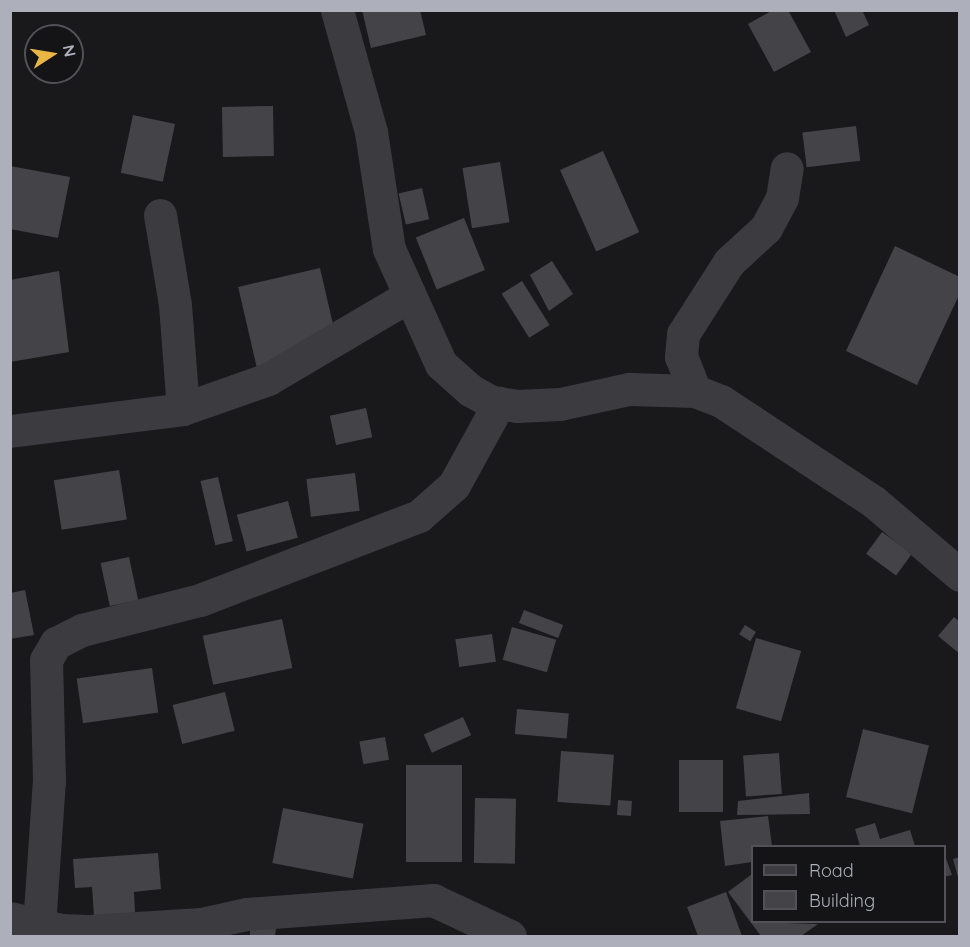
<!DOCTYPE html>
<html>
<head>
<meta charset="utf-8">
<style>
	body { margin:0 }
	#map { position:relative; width:970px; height:947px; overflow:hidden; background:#19191c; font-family:Quicksand,sans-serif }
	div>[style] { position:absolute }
	.building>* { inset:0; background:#444448; transform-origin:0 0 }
	.street>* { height:33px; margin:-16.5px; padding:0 16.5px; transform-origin:16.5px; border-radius:16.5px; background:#3b3b40 }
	span { translate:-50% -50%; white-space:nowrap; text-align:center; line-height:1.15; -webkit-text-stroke:6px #141417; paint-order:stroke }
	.frame { position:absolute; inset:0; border:12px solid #adb0ba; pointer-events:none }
	.legend { position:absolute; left:751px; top:845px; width:195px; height:78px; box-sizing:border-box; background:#141417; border:2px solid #515258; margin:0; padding:8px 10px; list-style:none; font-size:18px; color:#adb0ba }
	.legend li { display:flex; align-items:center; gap:12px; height:30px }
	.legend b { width:30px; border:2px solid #515258 }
	.north { position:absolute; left:24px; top:24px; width:60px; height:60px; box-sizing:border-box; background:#141417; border:2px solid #515258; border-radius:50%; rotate:78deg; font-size:16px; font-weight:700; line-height:24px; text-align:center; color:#adb0ba }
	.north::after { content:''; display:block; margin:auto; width:21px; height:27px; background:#eab643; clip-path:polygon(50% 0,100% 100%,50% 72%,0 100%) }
</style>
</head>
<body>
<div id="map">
	<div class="building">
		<div style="clip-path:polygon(362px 10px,420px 10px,426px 35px,371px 48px)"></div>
		<div style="clip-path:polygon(773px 10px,788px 10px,811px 52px,774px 72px,748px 24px)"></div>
		<div style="clip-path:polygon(834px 10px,862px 10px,869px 25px,846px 37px)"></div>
		<div style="left:273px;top:106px;width:50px;height:51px;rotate:89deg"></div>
		<div style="left:133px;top:115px;width:43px;height:59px;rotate:12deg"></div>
		<div style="left:856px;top:126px;width:35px;height:54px;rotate:83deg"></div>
		<div style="left:603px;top:151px;width:89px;height:47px;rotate:66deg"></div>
		<div style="left:500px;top:162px;width:61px;height:38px;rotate:81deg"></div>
		<div style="clip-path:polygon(10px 166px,70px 177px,58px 238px,10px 229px)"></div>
		<div style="left:422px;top:188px;width:32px;height:24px;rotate:77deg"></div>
		<div style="left:464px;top:218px;width:56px;height:52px;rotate:68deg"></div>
		<div style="clip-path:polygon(895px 246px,960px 277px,960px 293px,917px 385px,846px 351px)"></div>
		<div style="clip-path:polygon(552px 261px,573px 294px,549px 311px,530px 275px)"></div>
		<div style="left:320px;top:268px;width:90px;height:84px;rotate:77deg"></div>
		<div style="clip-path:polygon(59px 271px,69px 352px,10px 362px,10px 280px)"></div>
		<div style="left:522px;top:281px;width:52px;height:24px;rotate:58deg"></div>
		<div style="left:366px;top:408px;width:30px;height:37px;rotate:78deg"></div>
		<div style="left:119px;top:470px;width:50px;height:66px;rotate:81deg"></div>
		<div style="left:355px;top:473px;width:38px;height:49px;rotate:83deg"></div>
		<div style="left:218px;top:477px;width:66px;height:18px;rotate:77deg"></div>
		<div style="left:288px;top:501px;width:38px;height:53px;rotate:75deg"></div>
		<div style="left:882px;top:532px;width:37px;height:27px;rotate:36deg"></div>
		<div style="left:129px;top:557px;width:44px;height:29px;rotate:78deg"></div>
		<div style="clip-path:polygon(25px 590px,34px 635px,10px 639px,10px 593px)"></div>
		<div style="left:524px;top:610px;width:42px;height:14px;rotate:21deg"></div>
		<div style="clip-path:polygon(954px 617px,960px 622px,960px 654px,938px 636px)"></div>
		<div style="left:282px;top:619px;width:50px;height:81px;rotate:78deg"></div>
		<div style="left:745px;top:625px;width:13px;height:11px;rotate:32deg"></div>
		<div style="left:512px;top:627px;width:46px;height:34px;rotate:16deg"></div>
		<div style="left:492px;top:634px;width:28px;height:37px;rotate:82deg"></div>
		<div style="left:756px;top:638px;width:47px;height:73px;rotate:16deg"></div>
		<div style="left:152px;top:668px;width:45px;height:76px;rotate:82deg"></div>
		<div style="left:225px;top:692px;width:40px;height:54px;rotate:76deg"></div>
		<div style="left:517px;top:709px;width:52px;height:25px;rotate:5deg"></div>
		<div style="left:463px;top:717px;width:20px;height:43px;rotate:66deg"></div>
		<div style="left:863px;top:729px;width:68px;height:70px;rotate:14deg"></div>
		<div style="left:385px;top:737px;width:23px;height:26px;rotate:80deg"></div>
		<div style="left:561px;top:751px;width:53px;height:51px;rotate:4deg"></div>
		<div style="left:779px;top:753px;width:41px;height:36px;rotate:86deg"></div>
		<div style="left:679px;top:760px;width:44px;height:52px"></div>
		<div style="left:406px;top:765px;width:56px;height:97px"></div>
		<div style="clip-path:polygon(809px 793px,810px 814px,737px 815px,738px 801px)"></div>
		<div style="left:475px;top:798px;width:41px;height:65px;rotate:1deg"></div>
		<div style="left:618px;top:800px;width:14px;height:15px;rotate:4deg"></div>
		<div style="left:283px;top:808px;width:82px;height:56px;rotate:11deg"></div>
		<div style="clip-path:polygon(768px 816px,772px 846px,752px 846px,752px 862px,725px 866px,720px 821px)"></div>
		<div style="clip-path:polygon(875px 823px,880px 839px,910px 830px,915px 846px,860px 846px,855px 829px)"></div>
		<div style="clip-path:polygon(158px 853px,161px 889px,134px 892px,135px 913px,94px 916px,92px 887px,75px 888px,73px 859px)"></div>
		<div style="clip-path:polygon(944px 853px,952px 875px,944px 877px)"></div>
		<div style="clip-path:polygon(960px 857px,960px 881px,959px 881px,953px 859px)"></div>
		<div style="clip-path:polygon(752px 874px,752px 922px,818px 924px,801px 936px,761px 936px,728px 892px)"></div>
		<div style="clip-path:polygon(726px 892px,742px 936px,698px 936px,687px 907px)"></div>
		<div style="clip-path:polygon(250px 927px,276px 928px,275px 936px,250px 936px)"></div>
	</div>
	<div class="street">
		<div style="left:337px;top:10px;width:127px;rotate:74.4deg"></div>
		<div style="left:371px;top:132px;width:118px;rotate:81.3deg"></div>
		<div style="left:389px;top:249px;width:126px;rotate:65.7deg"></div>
		<div style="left:441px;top:364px;width:39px;rotate:42deg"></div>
		<div style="left:470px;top:390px;width:25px;rotate:29deg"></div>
		<div style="left:492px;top:402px;width:25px;rotate:9deg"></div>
		<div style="left:517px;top:406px;width:43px;rotate:-2.7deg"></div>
		<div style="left:560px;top:404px;width:71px;rotate:-12.3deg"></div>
		<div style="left:629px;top:389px;width:66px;rotate:1.7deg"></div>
		<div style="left:695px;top:391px;width:28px;rotate:21deg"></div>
		<div style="left:721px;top:401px;width:183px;rotate:33.4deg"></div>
		<div style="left:874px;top:502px;width:113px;rotate:40.3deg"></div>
		<div style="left:160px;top:215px;width:91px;rotate:80.5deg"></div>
		<div style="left:175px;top:305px;width:104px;rotate:85.6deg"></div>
		<div style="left:695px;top:391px;width:37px;rotate:-112deg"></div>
		<div style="left:681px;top:357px;width:23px;rotate:-85deg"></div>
		<div style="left:683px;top:334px;width:85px;rotate:-57.4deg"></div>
		<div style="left:729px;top:262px;width:50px;rotate:-42.6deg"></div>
		<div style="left:766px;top:228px;width:34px;rotate:-62deg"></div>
		<div style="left:782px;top:198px;width:30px;rotate:-81deg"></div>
		<div style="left:10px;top:431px;width:174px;rotate:-7.2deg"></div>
		<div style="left:183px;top:409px;width:90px;rotate:-19.4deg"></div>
		<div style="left:268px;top:379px;width:161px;rotate:-30.5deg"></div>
		<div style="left:10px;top:918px;width:52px;rotate:13.2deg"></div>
		<div style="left:61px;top:930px;width:28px;rotate:2deg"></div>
		<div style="left:89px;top:931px;width:112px;rotate:-3.6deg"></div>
		<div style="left:201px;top:924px;width:47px;rotate:-12.3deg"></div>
		<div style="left:247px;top:914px;width:187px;rotate:-4.3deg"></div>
		<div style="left:433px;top:900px;width:85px;rotate:25.1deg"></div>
		<div style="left:39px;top:926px;width:145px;rotate:-86.1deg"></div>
		<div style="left:49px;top:781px;width:121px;rotate:-91.4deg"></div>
		<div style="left:46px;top:660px;width:20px;rotate:-60deg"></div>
		<div style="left:56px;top:643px;width:29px;rotate:-27deg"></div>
		<div style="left:82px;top:630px;width:122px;rotate:-14.3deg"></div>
		<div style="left:200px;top:600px;width:235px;rotate:-21deg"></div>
		<div style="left:419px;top:516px;width:47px;rotate:-41.5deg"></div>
		<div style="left:454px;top:485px;width:94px;rotate:-61.2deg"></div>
	</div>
	<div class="frame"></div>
	<ul class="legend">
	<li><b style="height:8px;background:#3b3b40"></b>Road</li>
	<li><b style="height:16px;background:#444448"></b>Building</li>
	</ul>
	<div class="north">N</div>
</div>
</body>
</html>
